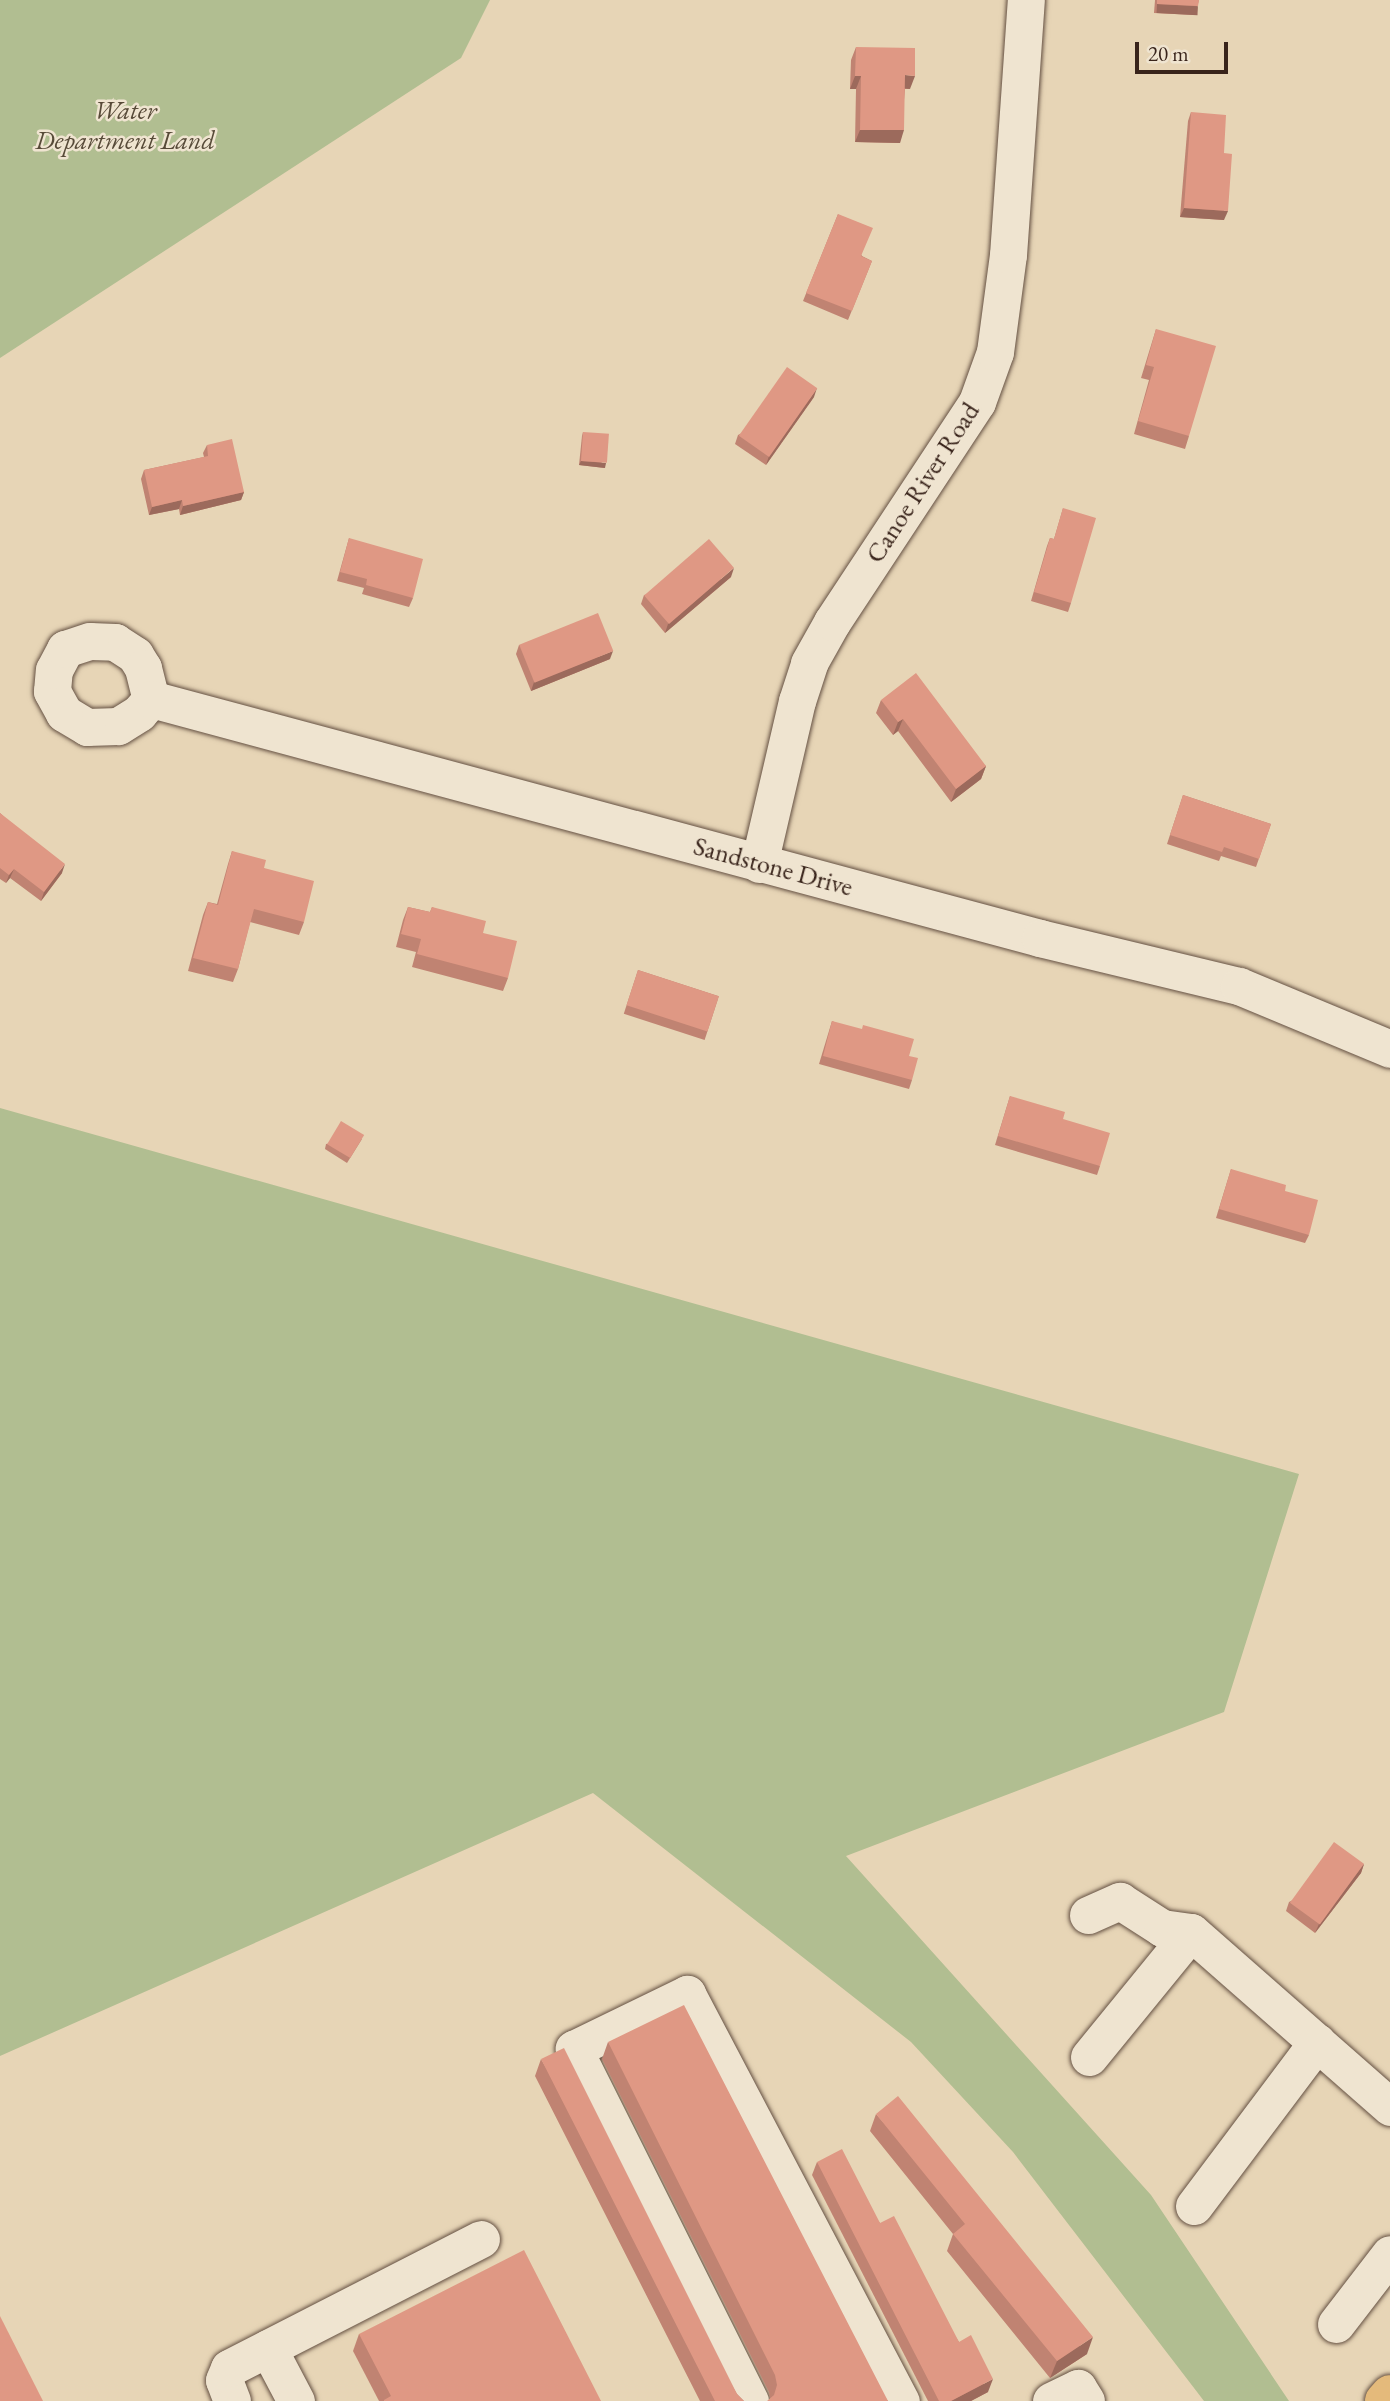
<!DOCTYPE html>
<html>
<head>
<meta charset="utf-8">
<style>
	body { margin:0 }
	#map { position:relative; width:1390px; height:2401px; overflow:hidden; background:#e7d5b6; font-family:"EB Garamond",serif }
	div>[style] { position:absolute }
	.green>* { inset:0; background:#b1be91 }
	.roads { filter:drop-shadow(0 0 2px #645042) drop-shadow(0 0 2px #645042) }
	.minor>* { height:37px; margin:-18.5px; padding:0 18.5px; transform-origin:18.5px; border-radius:18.5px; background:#efe4d0 }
	.highway>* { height:38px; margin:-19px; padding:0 19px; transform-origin:19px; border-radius:19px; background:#e4ba7b }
	.wall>* { inset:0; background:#c08372; transform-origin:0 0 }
	.shaded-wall>* { inset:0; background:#9c6a5c; transform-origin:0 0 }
	.building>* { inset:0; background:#df9884; transform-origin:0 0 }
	span { translate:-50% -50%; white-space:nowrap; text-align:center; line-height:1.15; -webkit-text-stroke:5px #efe4d0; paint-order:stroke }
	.park-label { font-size:26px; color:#574a38; font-style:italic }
	.street-label { font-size:26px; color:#39241b }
	.scale { position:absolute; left:1135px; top:42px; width:93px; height:32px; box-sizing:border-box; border:4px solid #39241b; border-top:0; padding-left:9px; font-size:21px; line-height:24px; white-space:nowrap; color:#39241b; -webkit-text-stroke:5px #efe4d0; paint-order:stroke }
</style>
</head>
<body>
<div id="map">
	<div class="green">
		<div style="clip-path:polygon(0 0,490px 0,461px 58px,0 358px)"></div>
		<div style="clip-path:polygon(0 1108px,1299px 1474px,1224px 1712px,846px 1856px,1151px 2195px,1289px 2401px,1204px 2401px,1013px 2152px,911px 2042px,593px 1793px,0 2056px)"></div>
	</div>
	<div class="roads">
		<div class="minor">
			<div style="left:90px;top:641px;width:25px;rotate:2deg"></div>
			<div style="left:115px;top:642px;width:24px;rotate:33deg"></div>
			<div style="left:135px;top:655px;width:15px;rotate:58deg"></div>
			<div style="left:143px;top:668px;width:32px;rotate:76deg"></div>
			<div style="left:151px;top:699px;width:18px;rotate:131deg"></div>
			<div style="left:139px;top:713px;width:25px;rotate:148deg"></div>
			<div style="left:118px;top:726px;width:31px;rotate:178deg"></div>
			<div style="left:87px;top:727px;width:27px;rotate:-149deg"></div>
			<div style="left:64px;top:713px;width:25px;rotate:-119deg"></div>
			<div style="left:52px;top:691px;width:21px;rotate:-85deg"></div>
			<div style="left:54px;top:670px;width:24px;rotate:-62deg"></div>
			<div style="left:65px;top:649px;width:26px;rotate:-18deg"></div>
			<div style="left:151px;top:699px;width:921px;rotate:15.05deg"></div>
			<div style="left:1040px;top:938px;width:205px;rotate:13.6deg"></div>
			<div style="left:1239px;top:986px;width:164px;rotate:22.6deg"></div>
			<div style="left:759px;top:864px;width:167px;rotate:-76.9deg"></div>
			<div style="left:797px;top:701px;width:40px;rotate:-72deg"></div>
			<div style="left:809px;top:663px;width:47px;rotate:-60.7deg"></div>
			<div style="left:832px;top:622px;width:263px;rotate:-56.6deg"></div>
			<div style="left:977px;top:402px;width:53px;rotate:-70.2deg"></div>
			<div style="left:995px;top:352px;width:98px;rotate:-82.4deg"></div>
			<div style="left:1008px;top:255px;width:256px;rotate:-86deg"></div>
			<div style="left:1088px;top:1915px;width:35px;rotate:-24deg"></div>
			<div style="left:1120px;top:1901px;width:50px;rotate:32.7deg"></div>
			<div style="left:1162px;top:1928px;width:29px;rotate:8deg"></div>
			<div style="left:1089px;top:2057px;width:161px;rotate:-50.8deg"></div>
			<div style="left:1191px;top:1932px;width:265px;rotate:41.3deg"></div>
			<div style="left:1194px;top:2206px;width:205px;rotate:-53.1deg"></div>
			<div style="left:1336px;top:2324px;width:88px;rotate:-52.4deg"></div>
			<div style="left:268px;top:2348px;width:60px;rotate:62.2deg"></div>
			<div style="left:232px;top:2401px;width:22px;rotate:-111deg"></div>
			<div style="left:224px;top:2380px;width:13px;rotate:-67deg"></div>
			<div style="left:229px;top:2368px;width:283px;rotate:-27.1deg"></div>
			<div style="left:750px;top:2401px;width:394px;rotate:-116.6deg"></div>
			<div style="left:574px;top:2049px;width:126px;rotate:-26deg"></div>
			<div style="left:687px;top:1994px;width:460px;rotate:62.3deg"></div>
			<div style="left:1051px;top:2401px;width:30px;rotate:-26deg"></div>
			<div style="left:1078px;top:2388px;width:15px;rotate:58deg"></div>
		</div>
		<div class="highway">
			<div style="left:1384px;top:2401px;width:9px;rotate:-49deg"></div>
		</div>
	</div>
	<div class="wall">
		<div style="clip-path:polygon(1155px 0,1199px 0,1195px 15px,1154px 13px)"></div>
		<div style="clip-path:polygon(856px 47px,910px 89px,905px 89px,900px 143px,855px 142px,856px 89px,850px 89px,851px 60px)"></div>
		<div style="clip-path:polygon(1191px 112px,1224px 153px,1224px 220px,1180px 217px,1188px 121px)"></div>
		<div style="clip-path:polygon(838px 214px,862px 256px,872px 261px,848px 320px,803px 301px)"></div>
		<div style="clip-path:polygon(1156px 329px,1189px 436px,1185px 449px,1134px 434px,1149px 380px,1141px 378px)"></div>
		<div style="clip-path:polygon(814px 397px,766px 465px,735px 444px,738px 435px)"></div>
		<div style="clip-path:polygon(583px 432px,605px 468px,579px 465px,582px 436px)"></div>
		<div style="clip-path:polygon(207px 445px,244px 492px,241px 500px,180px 515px,179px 509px,149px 515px,141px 479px,144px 470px,204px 457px,203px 453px)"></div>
		<div style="clip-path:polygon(1063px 508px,1071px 603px,1068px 612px,1031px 601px,1047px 546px,1050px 538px,1054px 539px)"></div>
		<div style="clip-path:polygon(349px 538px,413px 598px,409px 607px,362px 594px,364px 588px,337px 581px)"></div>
		<div style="clip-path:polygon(731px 577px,665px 633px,641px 604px,644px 595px)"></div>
		<div style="clip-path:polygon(519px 645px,610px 659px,531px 691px,516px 654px)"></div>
		<div style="clip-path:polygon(881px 700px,986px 766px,981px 779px,951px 802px,898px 731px,893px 735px,876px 713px)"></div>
		<div style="clip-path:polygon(1183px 795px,1271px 824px,1256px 867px,1221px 856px,1219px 861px,1167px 844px)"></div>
		<div style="clip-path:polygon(0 813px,62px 873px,41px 901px,10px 878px,6px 883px,0 879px)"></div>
		<div style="clip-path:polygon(232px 851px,264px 868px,304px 922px,299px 935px,250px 922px,238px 969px,233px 982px,188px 971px,203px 915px,208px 902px,217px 904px,228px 864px)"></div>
		<div style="clip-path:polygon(408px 907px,430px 912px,432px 907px,483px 933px,508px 978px,503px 991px,412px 967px,416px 952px,396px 947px,403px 920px)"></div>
		<div style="left:638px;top:970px;width:85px;height:46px;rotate:18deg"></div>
		<div style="clip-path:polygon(832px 1021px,909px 1056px,912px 1080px,909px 1089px,819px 1064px)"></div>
		<div style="clip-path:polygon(1010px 1096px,1100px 1166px,1097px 1175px,995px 1145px)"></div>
		<div style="clip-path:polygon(362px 1139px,347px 1163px,325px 1149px,326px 1144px)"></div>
		<div style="clip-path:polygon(1231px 1169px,1309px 1235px,1305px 1243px,1216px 1218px)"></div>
		<div style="clip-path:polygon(1364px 1864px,1361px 1873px,1315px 1933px,1286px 1911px,1289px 1902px)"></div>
		<div style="clip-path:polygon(608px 2042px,888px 2401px,770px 2398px,769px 2392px,602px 2059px)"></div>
		<div style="clip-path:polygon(541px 2059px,737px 2394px,744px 2401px,700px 2401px,535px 2076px)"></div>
		<div style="clip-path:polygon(876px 2114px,1087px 2354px,1050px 2378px,947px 2251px,953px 2234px,870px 2131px)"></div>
		<div style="clip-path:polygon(817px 2162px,880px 2223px,959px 2342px,988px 2392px,971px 2401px,928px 2401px,812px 2175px)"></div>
		<div style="clip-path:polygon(359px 2334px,601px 2401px,379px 2401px,353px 2351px)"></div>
	</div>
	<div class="shaded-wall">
		<div style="left:1157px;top:4px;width:41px;height:9px;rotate:3deg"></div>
		<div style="clip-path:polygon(905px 75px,915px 76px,910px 89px,901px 88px)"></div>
		<div style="clip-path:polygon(855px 76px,861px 76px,856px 89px,850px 89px)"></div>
		<div style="clip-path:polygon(860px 130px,904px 130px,900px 143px,855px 142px)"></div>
		<div style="clip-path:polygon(1184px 208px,1228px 211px,1224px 220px,1180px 217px)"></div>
		<div style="clip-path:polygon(817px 388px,814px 397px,766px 465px,769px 456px)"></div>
		<div style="clip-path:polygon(581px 461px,606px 463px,605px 468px,579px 465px)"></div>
		<div style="clip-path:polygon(244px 492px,241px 500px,180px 515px,183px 506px)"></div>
		<div style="clip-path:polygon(182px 500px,179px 509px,149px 515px,152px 507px)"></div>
		<div style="clip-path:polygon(734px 568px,731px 577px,665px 633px,668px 624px)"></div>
		<div style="clip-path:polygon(613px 651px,610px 659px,531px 691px,534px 682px)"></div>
		<div style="clip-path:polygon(903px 719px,898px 731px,893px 735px,898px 722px)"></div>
		<div style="clip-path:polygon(986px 766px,981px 779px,951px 802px,956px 789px)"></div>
		<div style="clip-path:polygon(65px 864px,62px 873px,41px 901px,44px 892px)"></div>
		<div style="clip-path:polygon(14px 869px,10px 878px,6px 883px,9px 875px)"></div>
		<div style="clip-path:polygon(1364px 1864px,1361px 1873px,1315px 1933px,1319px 1924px)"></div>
		<div style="clip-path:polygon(1093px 2337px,1087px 2354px,1050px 2378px,1057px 2361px)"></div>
		<div style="clip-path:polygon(993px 2379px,988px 2392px,971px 2401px,951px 2401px)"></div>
	</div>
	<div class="building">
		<div style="clip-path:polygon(1157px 0,1199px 0,1198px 6px,1157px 4px)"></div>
		<div style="clip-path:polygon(856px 47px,915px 48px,915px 76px,905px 75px,904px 130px,860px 130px,861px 76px,855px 76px)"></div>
		<div style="clip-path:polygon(1191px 112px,1226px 115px,1224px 153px,1232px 154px,1228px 211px,1184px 208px)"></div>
		<div style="clip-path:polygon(838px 214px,873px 228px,861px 256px,872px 261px,852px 311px,806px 293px)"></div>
		<div style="clip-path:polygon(1156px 329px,1216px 346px,1189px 436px,1138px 421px,1154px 367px,1146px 365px)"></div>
		<div style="left:787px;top:367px;width:37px;height:84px;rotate:35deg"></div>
		<div style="left:583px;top:432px;width:26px;height:29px;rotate:4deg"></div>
		<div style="clip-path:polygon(232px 439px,244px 492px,183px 506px,182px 500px,152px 507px,144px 470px,208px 456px,207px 445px)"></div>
		<div style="clip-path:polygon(1063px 508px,1096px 518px,1071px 603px,1034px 592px,1050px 538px,1054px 539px)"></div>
		<div style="clip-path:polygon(349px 538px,423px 559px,413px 598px,366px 585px,367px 579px,340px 572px)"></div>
		<div style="left:709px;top:539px;width:38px;height:86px;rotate:49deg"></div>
		<div style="left:598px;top:613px;width:41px;height:85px;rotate:68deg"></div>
		<div style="clip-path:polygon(916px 673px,986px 766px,956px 789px,903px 719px,898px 722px,881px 700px)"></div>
		<div style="clip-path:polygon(1183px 795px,1271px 824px,1259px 859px,1224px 847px,1222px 852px,1170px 835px)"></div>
		<div style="clip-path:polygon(0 813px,65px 864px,44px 892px,14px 869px,9px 875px,0 868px)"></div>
		<div style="clip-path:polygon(232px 851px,266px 860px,264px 868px,314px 881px,304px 922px,254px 909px,238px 969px,193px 958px,208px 902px,218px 905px)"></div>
		<div style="clip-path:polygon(408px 907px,430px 912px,432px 907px,486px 921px,483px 933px,517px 941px,508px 978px,417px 954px,421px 939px,401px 934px)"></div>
		<div style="left:638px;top:970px;width:85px;height:37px;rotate:18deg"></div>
		<div style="clip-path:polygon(832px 1021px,862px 1029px,863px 1025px,914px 1039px,909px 1056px,918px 1058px,912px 1080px,823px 1056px)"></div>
		<div style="clip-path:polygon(1010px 1096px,1065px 1112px,1063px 1119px,1110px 1133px,1100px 1166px,998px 1136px)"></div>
		<div style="left:341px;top:1121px;width:27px;height:27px;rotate:31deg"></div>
		<div style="clip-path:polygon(1231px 1169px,1286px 1185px,1285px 1191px,1318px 1200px,1309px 1235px,1219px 1209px)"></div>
		<div style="left:1334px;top:1842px;width:37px;height:75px;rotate:36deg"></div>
		<div style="clip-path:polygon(684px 2005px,888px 2401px,767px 2401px,774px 2395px,777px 2385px,775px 2375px,608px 2042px)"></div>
		<div style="clip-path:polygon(564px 2048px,737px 2394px,744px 2401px,715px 2401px,541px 2059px)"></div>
		<div style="clip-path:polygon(898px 2096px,1093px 2337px,1057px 2361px,953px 2234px,965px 2224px,876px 2114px)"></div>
		<div style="clip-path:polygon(842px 2149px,880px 2223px,894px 2216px,959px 2342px,971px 2335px,993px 2379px,951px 2401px,939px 2401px,817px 2162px)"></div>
		<div style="clip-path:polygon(524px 2250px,601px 2401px,384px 2401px,384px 2400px,391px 2396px,359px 2334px)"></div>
		<div style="clip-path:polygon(0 2316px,43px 2401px,0 2401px)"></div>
	</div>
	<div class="park-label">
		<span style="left:125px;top:126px">Water<br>Department Land</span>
	</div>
	<div class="street-label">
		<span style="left:923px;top:483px;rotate:-57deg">Canoe River Road</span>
		<span style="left:773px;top:867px;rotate:15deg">Sandstone Drive</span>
	</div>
	<div class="scale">20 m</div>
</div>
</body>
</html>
